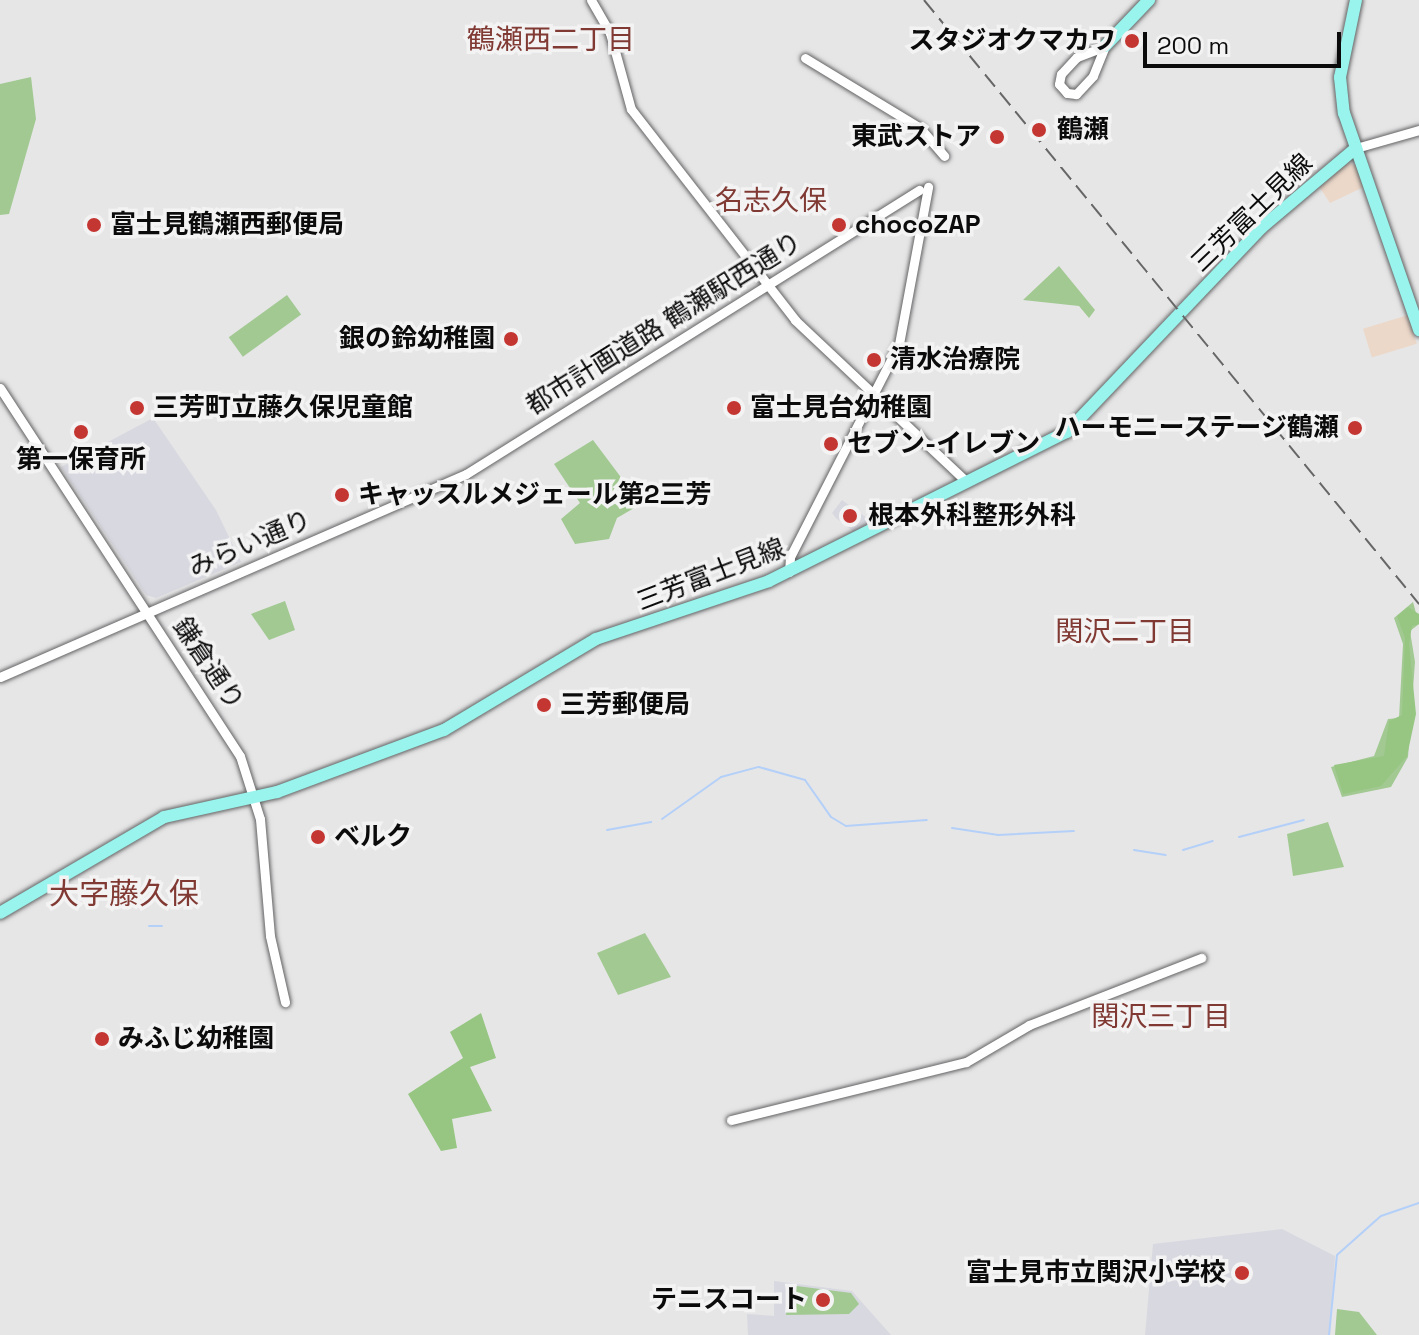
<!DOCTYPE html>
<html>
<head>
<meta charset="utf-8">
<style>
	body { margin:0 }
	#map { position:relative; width:1419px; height:1335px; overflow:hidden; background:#e6e6e7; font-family:"Space Grotesk","Noto Sans JP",sans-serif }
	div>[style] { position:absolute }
	.commercial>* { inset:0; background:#ecd8c9; transform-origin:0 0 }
	.built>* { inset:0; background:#d8d8e0 }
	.green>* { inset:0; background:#a2c992; transform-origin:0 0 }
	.forest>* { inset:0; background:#96c682 }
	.stream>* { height:2px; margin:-1px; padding:0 1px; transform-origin:1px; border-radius:1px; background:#b4d0f8 }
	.roads { filter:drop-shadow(0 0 2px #636364) drop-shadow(0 0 2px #636364) }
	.minor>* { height:9px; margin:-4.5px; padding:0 4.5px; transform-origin:4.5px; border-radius:4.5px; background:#fff }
	.major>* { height:12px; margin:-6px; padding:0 6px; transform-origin:6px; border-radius:6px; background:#98f4ec }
	.rail>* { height:2px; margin-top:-1px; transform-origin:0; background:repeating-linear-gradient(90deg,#666667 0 16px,transparent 0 24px) }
	.dots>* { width:22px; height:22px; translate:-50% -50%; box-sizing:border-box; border:4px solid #f3f3f4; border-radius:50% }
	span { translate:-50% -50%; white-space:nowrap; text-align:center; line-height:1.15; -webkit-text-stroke:7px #f3f3f4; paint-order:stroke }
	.poi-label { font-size:26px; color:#0b0b0c; font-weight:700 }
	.right { translate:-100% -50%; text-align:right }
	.left { translate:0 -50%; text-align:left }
	.street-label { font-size:26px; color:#0b0b0c }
	.neighbourhood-label { font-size:28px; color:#813a33 }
	.quarter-label { font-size:30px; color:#813a33 }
	.scale { position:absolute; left:1143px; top:32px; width:198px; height:36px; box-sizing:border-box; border:4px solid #0b0b0c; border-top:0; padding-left:10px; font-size:24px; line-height:28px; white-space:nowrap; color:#0b0b0c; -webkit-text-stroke:6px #f3f3f4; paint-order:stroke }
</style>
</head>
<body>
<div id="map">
	<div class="commercial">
		<div style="clip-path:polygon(1346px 162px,1359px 167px,1366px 186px,1330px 203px,1318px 185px)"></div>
		<div style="left:1408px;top:315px;width:30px;height:47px;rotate:73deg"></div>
	</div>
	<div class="built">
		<div style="clip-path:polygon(153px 418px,216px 510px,241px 562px,156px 598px,146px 595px,61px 467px)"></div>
		<div style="clip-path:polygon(842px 500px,871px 521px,869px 524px,854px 532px,836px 518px,832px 513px)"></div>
		<div style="clip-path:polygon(1282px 1229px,1335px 1256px,1330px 1335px,1145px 1335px,1153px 1244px)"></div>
		<div style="clip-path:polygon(774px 1281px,852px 1291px,891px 1335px,748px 1335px,747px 1314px,774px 1316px)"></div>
	</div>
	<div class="green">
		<div style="clip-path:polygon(31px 77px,36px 119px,9px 214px,0 215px,0 84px)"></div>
		<div style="clip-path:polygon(1059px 266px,1095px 310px,1089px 318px,1079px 306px,1023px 300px)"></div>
		<div style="left:287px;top:295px;width:24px;height:72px;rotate:54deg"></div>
		<div style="clip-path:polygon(593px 440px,641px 504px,617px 518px,609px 539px,575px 544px,561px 519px,580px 503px,554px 464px)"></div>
		<div style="clip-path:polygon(285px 601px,295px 630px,269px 640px,251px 614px)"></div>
		<div style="clip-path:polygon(1413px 602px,1419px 624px,1410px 631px,1415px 662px,1408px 757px,1391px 787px,1342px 797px,1331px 767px,1374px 756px,1388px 719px,1399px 718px,1403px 644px,1394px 618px)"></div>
		<div style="clip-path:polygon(1328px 822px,1344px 867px,1293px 876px,1287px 834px)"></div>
		<div style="clip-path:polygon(645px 933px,671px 977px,618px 995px,597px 953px)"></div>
		<div style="clip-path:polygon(789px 1285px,851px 1293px,859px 1304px,849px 1314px,786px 1315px)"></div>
		<div style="clip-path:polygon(1337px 1309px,1359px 1312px,1377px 1335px,1335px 1335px)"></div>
	</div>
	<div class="forest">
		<div style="clip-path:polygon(1408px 607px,1419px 614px,1419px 624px,1412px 626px,1409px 644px,1416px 714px,1407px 756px,1381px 786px,1343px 794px,1334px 765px,1384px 756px,1389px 721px,1402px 715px,1405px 638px,1397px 616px)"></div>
		<div style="clip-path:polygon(481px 1013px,496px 1058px,470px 1067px,492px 1111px,452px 1119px,457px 1148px,441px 1151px,408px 1094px,463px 1058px,450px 1032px)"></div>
	</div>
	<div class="stream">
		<div style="left:662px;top:819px;width:72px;rotate:-35.4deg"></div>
		<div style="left:721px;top:777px;width:39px;rotate:-15deg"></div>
		<div style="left:759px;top:767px;width:48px;rotate:15.8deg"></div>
		<div style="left:805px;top:780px;width:45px;rotate:54.9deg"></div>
		<div style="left:831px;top:817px;width:17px;rotate:31deg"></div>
		<div style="left:846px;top:826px;width:81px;rotate:-4.2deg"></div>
		<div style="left:952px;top:828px;width:47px;rotate:8.7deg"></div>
		<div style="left:998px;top:835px;width:76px;rotate:-3deg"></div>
		<div style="left:607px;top:830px;width:45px;rotate:-10.3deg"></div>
		<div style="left:1239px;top:837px;width:67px;rotate:-14.7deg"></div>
		<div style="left:1134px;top:850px;width:32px;rotate:9deg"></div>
		<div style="left:1183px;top:850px;width:31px;rotate:-17deg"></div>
		<div style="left:149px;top:926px;width:13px"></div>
		<div style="left:1329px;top:1335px;width:80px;rotate:-84.3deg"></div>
		<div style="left:1337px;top:1255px;width:59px;rotate:-41.6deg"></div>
		<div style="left:1381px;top:1216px;width:40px;rotate:-18.9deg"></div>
	</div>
	<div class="roads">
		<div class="minor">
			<div style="left:591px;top:0;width:38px;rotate:60deg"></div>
			<div style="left:610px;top:33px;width:79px;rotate:74.6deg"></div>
			<div style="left:631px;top:109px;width:267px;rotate:52.1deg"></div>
			<div style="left:795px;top:320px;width:236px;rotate:43.3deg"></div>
			<div style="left:1105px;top:46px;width:32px;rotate:112deg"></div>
			<div style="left:1093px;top:76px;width:25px;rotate:133deg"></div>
			<div style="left:1076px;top:94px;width:9px;rotate:-174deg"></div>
			<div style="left:1067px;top:93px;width:12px;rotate:-132deg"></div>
			<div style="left:1059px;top:84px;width:10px;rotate:-79deg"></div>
			<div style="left:1061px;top:74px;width:23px;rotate:-47deg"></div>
			<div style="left:1077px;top:57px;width:30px;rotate:-21deg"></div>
			<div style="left:805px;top:58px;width:135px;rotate:31.3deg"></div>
			<div style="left:920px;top:128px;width:37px;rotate:49deg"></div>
			<div style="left:1356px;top:148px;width:66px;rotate:-15.9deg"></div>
			<div style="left:0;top:388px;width:439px;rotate:56.9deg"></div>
			<div style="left:240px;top:756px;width:66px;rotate:72.4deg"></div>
			<div style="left:260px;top:819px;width:117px;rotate:85.1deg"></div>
			<div style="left:270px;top:936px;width:68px;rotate:77.2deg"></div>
			<div style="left:789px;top:572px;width:15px;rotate:-86deg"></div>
			<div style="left:790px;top:557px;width:239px;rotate:-62.9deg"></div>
			<div style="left:899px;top:344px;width:160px;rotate:-79.5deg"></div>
			<div style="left:0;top:677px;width:508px;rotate:-23.54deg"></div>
			<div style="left:466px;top:474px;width:535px;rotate:-32.08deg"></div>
			<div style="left:731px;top:1120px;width:242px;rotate:-13.9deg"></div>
			<div style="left:966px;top:1062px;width:73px;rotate:-30.4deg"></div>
			<div style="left:1029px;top:1025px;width:185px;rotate:-21.3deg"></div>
		</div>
		<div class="major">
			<div style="left:1356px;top:0;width:79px;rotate:101.7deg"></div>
			<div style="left:1340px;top:77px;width:36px;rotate:84deg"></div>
			<div style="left:1344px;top:113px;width:230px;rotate:70.9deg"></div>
			<div style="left:1105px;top:46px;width:64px;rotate:-46.3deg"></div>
			<div style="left:0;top:913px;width:190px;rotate:-30.3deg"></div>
			<div style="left:164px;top:817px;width:116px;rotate:-12.5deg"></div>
			<div style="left:277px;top:792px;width:178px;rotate:-20.4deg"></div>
			<div style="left:444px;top:730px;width:177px;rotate:-30.9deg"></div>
			<div style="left:596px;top:639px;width:182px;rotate:-18.5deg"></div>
			<div style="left:769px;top:581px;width:333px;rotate:-26.6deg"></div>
			<div style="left:1067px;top:432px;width:282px;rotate:-46.4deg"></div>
			<div style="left:1261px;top:228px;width:124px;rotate:-40.1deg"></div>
		</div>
	</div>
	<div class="rail">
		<div style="left:924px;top:0;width:781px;rotate:50.66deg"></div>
	</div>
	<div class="dots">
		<div style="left:1132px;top:41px;background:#c43631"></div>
		<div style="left:1039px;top:130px;background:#c43631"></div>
		<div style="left:997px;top:137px;background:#c43631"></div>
		<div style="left:94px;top:225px;background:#c43631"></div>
		<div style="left:839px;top:225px;background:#c43631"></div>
		<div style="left:511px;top:339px;background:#c43631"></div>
		<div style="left:874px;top:360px;background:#c43631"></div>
		<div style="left:137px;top:408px;background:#c43631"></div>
		<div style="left:734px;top:408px;background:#c43631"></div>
		<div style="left:1355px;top:428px;background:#c43631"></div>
		<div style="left:81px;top:432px;background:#c43631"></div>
		<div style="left:831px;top:444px;background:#c43631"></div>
		<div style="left:342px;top:495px;background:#c43631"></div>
		<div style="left:850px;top:516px;background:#c43631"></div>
		<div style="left:544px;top:705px;background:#c43631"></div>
		<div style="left:318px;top:837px;background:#c43631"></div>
		<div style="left:102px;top:1039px;background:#c43631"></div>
		<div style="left:1242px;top:1273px;background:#c43631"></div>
		<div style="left:823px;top:1300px;background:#c43631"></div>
	</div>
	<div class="poi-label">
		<span class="right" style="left:1116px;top:41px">スタジオクマカワ</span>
		<span class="left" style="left:1057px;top:130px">鶴瀬</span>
		<span class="right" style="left:981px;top:137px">東武ストア</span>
		<span class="left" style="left:110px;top:225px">富士見鶴瀬西郵便局</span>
		<span class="left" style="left:855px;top:225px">chocoZAP</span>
		<span class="right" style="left:495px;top:339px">銀の鈴幼稚園</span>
		<span class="left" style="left:890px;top:360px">清水治療院</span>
		<span class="left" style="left:153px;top:408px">三芳町立藤久保児童館</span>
		<span class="left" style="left:750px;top:408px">富士見台幼稚園</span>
		<span class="right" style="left:1339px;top:428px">ハーモニーステージ鶴瀬</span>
		<span class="left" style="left:847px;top:444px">セブン-イレブン</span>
		<span style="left:81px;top:460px">第一保育所</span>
		<span class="left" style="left:358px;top:495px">キャッスルメジェール第2三芳</span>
		<span class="left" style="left:868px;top:516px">根本外科整形外科</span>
		<span class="left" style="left:560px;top:705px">三芳郵便局</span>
		<span class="left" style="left:334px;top:837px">ベルク</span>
		<span class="left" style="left:118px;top:1039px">みふじ幼稚園</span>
		<span class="right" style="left:1226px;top:1273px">富士見市立関沢小学校</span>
		<span class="right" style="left:807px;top:1300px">テニスコート</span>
	</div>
	<div class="street-label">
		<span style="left:1252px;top:213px;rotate:-44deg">三芳富士見線</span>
		<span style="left:664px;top:324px;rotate:-32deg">都市計画道路 鶴瀬駅西通り</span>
		<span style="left:250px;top:544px;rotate:-23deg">みらい通り</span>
		<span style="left:711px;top:575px;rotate:-21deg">三芳富士見線</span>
		<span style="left:208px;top:664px;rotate:56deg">鎌倉通り</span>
	</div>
	<div class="neighbourhood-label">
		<span style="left:551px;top:39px">鶴瀬西二丁目</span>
		<span style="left:771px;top:200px">名志久保</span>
		<span style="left:1125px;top:631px">関沢二丁目</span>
		<span style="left:1161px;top:1016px">関沢三丁目</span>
	</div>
	<div class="quarter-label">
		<span style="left:124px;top:894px">大字藤久保</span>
	</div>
	<div class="scale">200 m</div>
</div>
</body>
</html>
